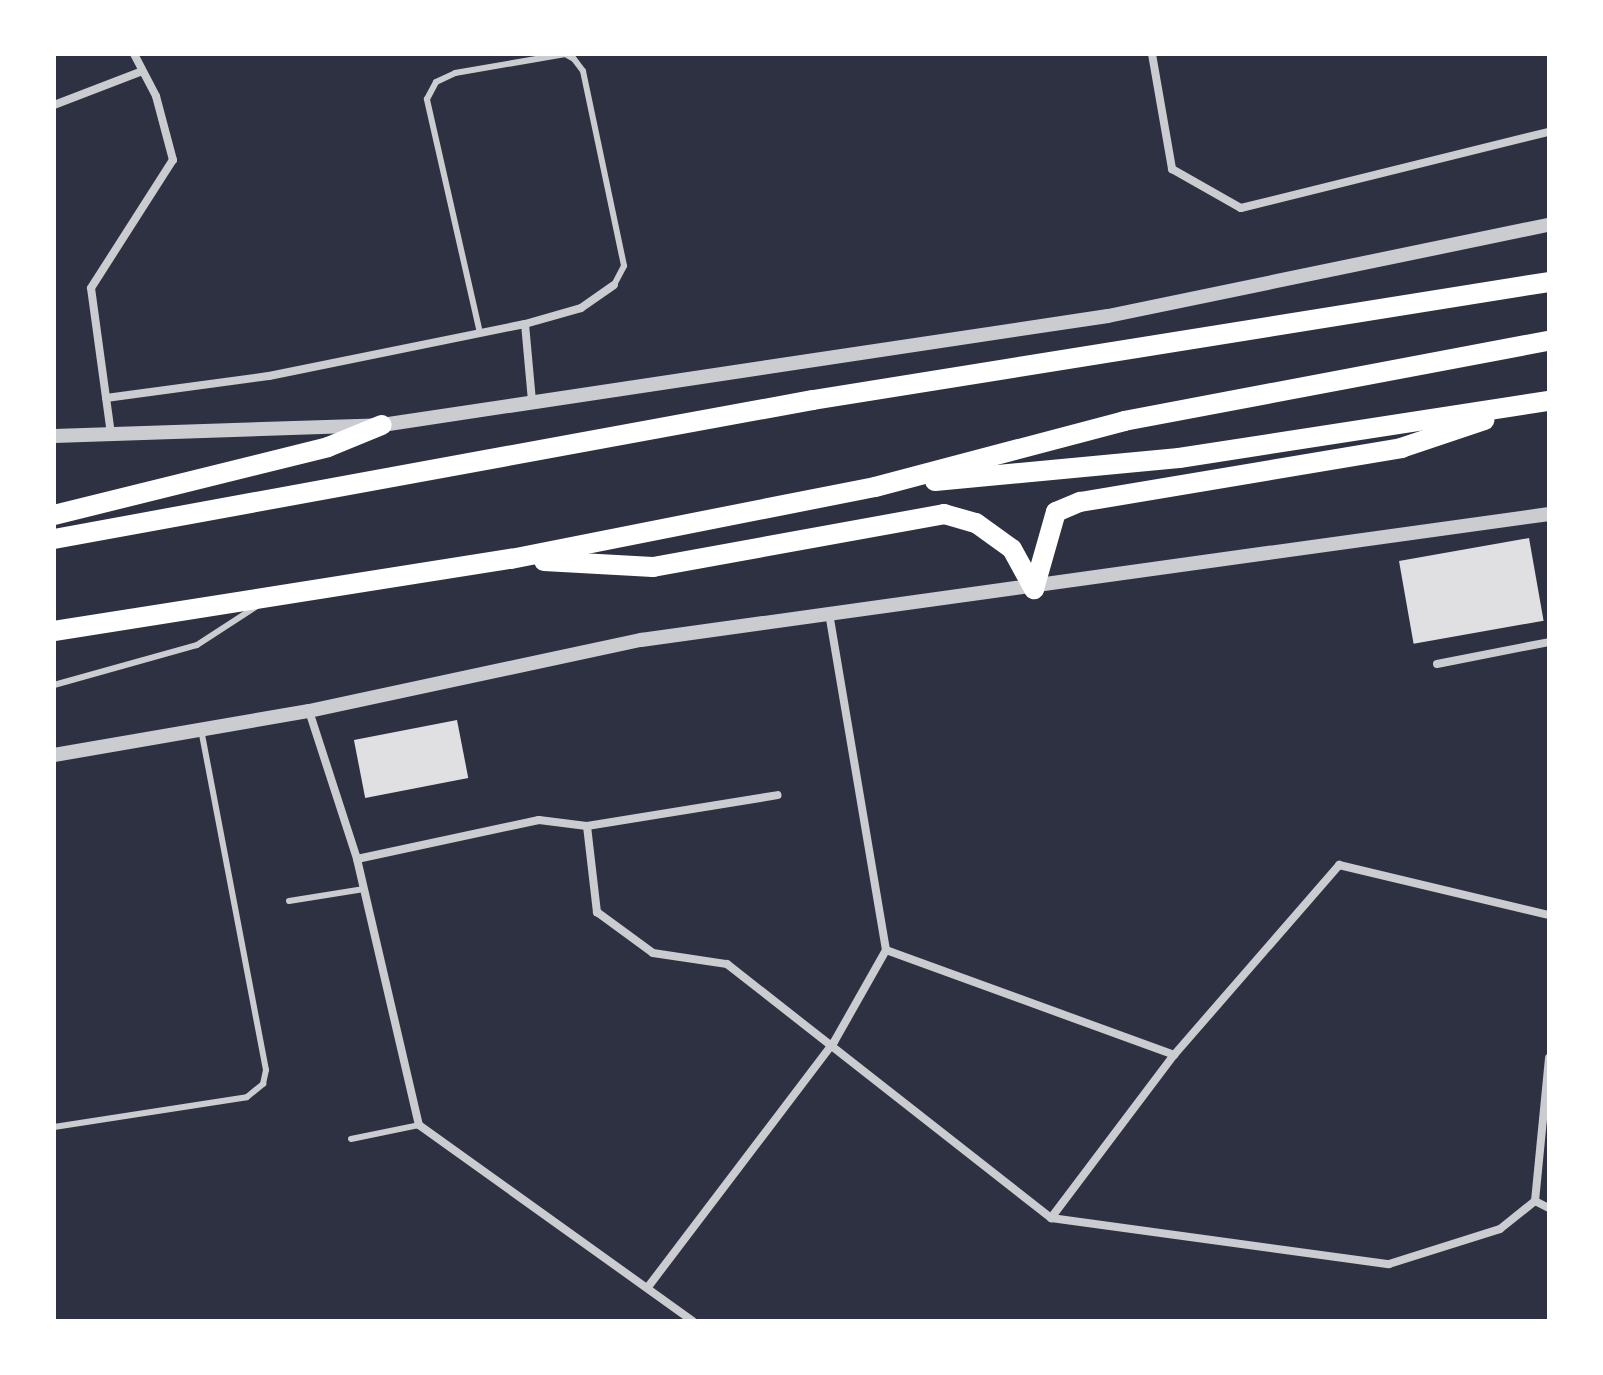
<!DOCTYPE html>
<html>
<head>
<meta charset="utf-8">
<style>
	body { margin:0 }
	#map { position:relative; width:1603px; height:1375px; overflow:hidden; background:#2d3142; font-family:Poppins,sans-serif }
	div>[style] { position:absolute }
	.building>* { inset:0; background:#e0e0e3; transform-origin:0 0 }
	.service>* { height:6px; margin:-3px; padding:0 3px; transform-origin:3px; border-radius:3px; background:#caccd0 }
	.minor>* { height:8px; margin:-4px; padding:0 4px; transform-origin:4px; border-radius:4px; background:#caccd0 }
	.tertiary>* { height:14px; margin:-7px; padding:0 7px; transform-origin:7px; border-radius:7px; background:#caccd0 }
	.primary>* { height:20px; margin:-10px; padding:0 10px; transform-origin:10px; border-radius:10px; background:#fff }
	span { translate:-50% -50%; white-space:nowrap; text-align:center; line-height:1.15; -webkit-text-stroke:6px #fff; paint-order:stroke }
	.frame { position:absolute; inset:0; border:56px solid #fff; pointer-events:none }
</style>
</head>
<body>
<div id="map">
	<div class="building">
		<div style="left:1529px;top:538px;width:84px;height:132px;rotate:80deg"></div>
		<div style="left:457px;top:720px;width:59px;height:105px;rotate:79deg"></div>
	</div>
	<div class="service">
		<div style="left:480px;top:333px;width:240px;rotate:-102.8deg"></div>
		<div style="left:427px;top:99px;width:19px;rotate:-62deg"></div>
		<div style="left:436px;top:82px;width:21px;rotate:-25deg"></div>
		<div style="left:455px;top:73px;width:112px;rotate:-9.8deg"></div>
		<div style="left:565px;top:54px;width:10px;rotate:29deg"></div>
		<div style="left:574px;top:59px;width:15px;rotate:53deg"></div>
		<div style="left:583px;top:71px;width:199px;rotate:78.1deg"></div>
		<div style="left:624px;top:266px;width:21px;rotate:118deg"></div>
		<div style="left:54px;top:685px;width:148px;rotate:-15.6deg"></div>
		<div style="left:197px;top:645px;width:72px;rotate:-33deg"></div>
		<div style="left:289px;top:901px;width:76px;rotate:-9.1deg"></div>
		<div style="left:54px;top:1127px;width:195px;rotate:-8.8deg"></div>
		<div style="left:247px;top:1097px;width:21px;rotate:-39deg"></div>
		<div style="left:263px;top:1084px;width:14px;rotate:-78deg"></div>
		<div style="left:266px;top:1070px;width:346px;rotate:-100.8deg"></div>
		<div style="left:351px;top:1139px;width:69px;rotate:-11.6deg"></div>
	</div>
	<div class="minor">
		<div style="left:1152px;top:54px;width:117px;rotate:80.1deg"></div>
		<div style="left:1172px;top:169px;width:79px;rotate:29.5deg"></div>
		<div style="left:1241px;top:208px;width:317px;rotate:-13.9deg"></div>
		<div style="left:54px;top:105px;width:92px;rotate:-21deg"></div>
		<div style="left:525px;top:324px;width:77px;rotate:84.8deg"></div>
		<div style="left:106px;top:398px;width:164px;rotate:-7.7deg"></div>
		<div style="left:269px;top:376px;width:261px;rotate:-11.5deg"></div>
		<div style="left:525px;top:324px;width:58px;rotate:-15.9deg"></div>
		<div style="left:581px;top:308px;width:40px;rotate:-34.9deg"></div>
		<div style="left:111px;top:434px;width:147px;rotate:-97.8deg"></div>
		<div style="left:91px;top:288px;width:152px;rotate:-57.4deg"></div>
		<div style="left:173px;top:160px;width:66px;rotate:-104.9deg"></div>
		<div style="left:156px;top:96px;width:47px;rotate:-117.6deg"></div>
		<div style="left:1437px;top:664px;width:114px;rotate:-11.1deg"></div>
		<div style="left:309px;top:711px;width:156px;rotate:72deg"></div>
		<div style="left:357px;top:859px;width:273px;rotate:76.9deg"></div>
		<div style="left:419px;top:1125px;width:337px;rotate:35.6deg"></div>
		<div style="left:587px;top:826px;width:87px;rotate:83.4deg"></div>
		<div style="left:597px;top:912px;width:69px;rotate:36.2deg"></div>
		<div style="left:653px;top:953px;width:75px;rotate:8.5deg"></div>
		<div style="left:727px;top:964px;width:412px;rotate:38.1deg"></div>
		<div style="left:1051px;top:1218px;width:341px;rotate:7.8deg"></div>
		<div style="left:1389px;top:1264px;width:116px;rotate:-17.5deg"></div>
		<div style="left:1500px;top:1229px;width:45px;rotate:-38.7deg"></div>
		<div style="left:1535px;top:1201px;width:144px;rotate:-84.4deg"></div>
		<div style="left:357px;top:859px;width:186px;rotate:-12.1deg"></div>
		<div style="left:539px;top:820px;width:48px;rotate:7.1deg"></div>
		<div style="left:587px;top:826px;width:193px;rotate:-9.2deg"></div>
		<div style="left:886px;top:950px;width:307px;rotate:20deg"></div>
		<div style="left:1535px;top:1201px;width:16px;rotate:27deg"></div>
		<div style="left:1051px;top:1218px;width:204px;rotate:-53deg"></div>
		<div style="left:1174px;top:1055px;width:252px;rotate:-49deg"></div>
		<div style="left:1339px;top:865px;width:216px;rotate:13.4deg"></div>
		<div style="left:648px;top:1287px;width:308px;rotate:-52.8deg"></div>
		<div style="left:834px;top:1042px;width:106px;rotate:-60.5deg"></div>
		<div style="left:886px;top:950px;width:337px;rotate:-99.6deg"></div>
	</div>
	<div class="tertiary">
		<div style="left:54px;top:436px;width:328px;rotate:-1.9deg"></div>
		<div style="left:382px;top:425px;width:734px;rotate:-8.54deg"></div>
		<div style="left:1108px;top:316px;width:450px;rotate:-11.7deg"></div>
		<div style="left:54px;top:755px;width:259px;rotate:-9.8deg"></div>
		<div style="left:309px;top:711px;width:340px;rotate:-12.1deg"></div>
		<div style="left:641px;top:640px;width:917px;rotate:-7.9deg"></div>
	</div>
	<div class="primary">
		<div style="left:935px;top:481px;width:245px;rotate:-5.4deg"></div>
		<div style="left:1179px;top:458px;width:374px;rotate:-8.8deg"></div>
		<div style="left:54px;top:515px;width:282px;rotate:-13.9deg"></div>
		<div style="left:328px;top:447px;width:58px;rotate:-22.2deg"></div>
		<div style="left:54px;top:539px;width:772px;rotate:-10.38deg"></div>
		<div style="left:813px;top:400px;width:745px;rotate:-9.11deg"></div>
		<div style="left:544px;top:561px;width:109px;rotate:3.2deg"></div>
		<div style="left:653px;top:567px;width:296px;rotate:-10.3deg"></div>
		<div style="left:944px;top:514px;width:33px;rotate:16deg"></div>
		<div style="left:976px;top:523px;width:44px;rotate:35.8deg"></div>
		<div style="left:1012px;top:549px;width:46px;rotate:61.2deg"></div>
		<div style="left:1034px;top:589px;width:80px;rotate:-74.1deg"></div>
		<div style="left:1056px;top:512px;width:26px;rotate:-23deg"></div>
		<div style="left:1080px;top:502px;width:326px;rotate:-9.5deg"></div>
		<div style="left:1401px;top:448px;width:88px;rotate:-18.6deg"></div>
		<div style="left:54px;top:631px;width:463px;rotate:-9deg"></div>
		<div style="left:511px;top:559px;width:371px;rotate:-11.2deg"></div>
		<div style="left:875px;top:487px;width:258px;rotate:-14.8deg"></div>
		<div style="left:1124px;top:421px;width:432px;rotate:-10.7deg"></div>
	</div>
	<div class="frame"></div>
</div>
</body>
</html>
